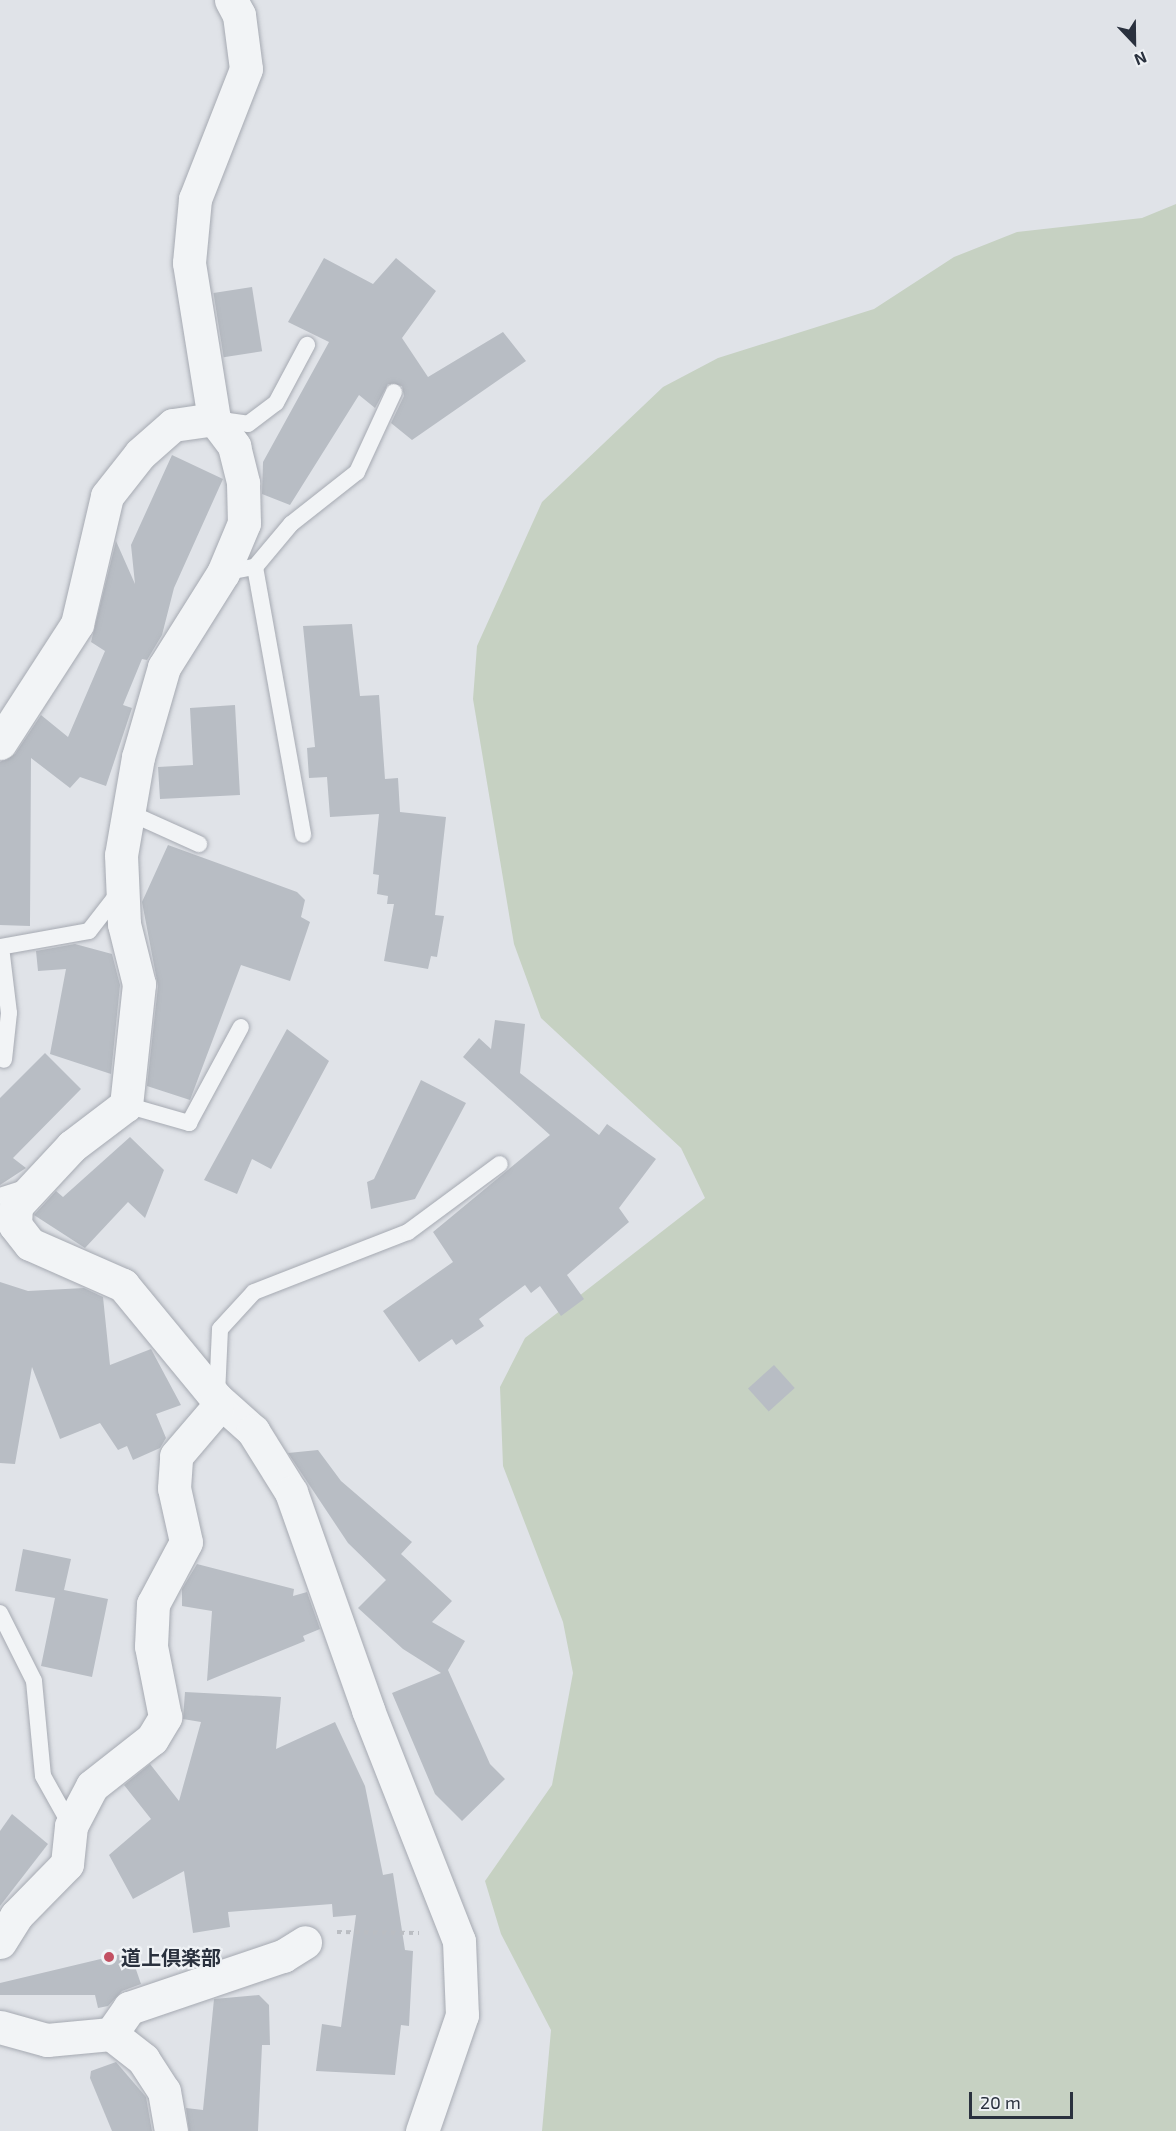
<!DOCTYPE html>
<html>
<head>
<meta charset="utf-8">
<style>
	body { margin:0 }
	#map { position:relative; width:1176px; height:2131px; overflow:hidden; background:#e0e3e8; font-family:"Exo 2","Noto Sans JP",sans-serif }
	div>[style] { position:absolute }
	.green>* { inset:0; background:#c6d1c2 }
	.building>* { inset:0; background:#b8bdc4; transform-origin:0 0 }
	.path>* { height:4px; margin-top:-2px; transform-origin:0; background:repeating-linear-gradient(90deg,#babdc2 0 4.5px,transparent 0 9px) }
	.roads { filter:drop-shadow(0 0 2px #a6aab2) drop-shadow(0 0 2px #a6aab2) }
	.lane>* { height:16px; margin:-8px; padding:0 8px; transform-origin:8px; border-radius:8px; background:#f2f4f6 }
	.street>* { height:33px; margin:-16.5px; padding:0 16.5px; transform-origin:16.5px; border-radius:16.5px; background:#f2f4f6 }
	.dots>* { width:16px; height:16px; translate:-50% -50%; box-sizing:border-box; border:3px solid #eff2f5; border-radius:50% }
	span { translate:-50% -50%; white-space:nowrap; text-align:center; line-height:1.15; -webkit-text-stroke:4.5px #eff2f5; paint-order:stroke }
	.poi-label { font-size:20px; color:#2a313e; font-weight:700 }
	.left { translate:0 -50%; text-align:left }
	.north { position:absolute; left:1104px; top:12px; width:60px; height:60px; -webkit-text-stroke:4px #eff2f5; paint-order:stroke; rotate:158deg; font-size:16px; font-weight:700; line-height:24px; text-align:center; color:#2a313e }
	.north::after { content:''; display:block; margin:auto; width:21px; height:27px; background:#2a313e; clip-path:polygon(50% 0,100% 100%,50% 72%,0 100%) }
	.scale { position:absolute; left:969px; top:2092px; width:104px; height:27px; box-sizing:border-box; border:3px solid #2a313e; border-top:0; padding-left:8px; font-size:18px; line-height:21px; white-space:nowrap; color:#2a313e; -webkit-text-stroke:4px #eff2f5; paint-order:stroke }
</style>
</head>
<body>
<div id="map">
	<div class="green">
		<div style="clip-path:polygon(1176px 204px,1176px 2131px,542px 2131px,551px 2030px,501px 1934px,485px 1881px,552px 1785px,573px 1673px,563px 1622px,503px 1466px,500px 1387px,525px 1338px,705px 1198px,681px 1148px,541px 1018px,514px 944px,473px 699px,477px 646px,542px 502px,663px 387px,718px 358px,874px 309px,954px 257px,1017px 232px,1142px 218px)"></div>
	</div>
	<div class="building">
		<div style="clip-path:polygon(324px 258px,373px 284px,396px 258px,436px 291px,402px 338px,428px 377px,503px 332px,526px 361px,412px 440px,391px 423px,404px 396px,402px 386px,388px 384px,375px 408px,359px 395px,290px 505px,262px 494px,263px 462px,329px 342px,288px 322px)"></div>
		<div style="left:252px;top:287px;width:65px;height:39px;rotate:81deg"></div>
		<div style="clip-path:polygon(172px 455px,223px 479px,174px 588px,162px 635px,147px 660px,142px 659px,123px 705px,132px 708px,106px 786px,80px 777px,70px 788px,31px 758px,30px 926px,0 925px,0 762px,15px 754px,41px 715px,68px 737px,105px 651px,91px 642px,116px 541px,135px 584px,131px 545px)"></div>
		<div style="clip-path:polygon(352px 624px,360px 696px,379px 695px,385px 779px,398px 778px,400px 812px,446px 817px,435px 915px,444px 916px,437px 957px,431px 956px,428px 969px,384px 961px,394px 904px,387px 904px,388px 896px,377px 894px,379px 875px,373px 874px,379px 814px,330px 817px,327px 777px,309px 778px,307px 748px,315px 747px,303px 626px)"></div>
		<div style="clip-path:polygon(235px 705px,240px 795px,160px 799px,158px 767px,193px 765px,190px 708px)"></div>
		<div style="clip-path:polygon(168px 845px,297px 892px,305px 900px,301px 917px,310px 922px,290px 981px,241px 965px,190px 1100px,147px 1086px,158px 986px,142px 902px)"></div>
		<div style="clip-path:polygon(75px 944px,112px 954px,120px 985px,111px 1074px,50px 1054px,66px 969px,38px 971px,36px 951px)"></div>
		<div style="clip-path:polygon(495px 1020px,525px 1024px,520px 1073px,599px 1135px,607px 1124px,656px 1159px,619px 1208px,629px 1222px,567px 1275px,584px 1299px,561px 1316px,540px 1286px,531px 1293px,525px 1285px,479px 1319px,484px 1326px,456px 1345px,452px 1339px,419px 1362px,383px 1311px,453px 1262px,433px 1232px,550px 1135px,463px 1057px,479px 1038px,491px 1049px)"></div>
		<div style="clip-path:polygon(287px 1029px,329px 1061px,271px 1169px,252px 1159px,237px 1194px,204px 1180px)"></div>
		<div style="clip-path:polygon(45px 1053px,81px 1089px,13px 1158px,26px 1168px,0 1185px,0 1098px)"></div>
		<div style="clip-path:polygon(421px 1080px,466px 1103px,415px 1199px,371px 1209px,367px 1182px,374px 1179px)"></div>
		<div style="clip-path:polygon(130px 1137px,164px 1170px,145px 1218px,128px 1202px,85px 1248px,34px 1215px,56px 1191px,63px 1197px)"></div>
		<div style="clip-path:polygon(0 1282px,28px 1291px,84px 1288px,103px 1297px,110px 1365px,151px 1349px,181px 1405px,156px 1414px,166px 1438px,160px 1448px,133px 1460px,127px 1446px,118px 1450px,100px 1423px,60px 1439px,32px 1367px,15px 1464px,0 1463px)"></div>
		<div style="left:774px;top:1365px;width:31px;height:35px;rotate:48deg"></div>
		<div style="clip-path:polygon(318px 1450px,341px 1481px,412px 1542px,401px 1554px,452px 1601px,432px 1622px,465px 1641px,448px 1670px,490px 1764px,505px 1779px,462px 1821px,435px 1794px,392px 1693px,441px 1673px,403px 1649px,358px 1608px,386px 1580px,348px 1543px,288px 1453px)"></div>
		<div style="clip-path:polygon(23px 1549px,71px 1559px,64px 1590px,108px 1599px,92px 1677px,41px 1666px,55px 1598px,15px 1591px)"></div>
		<div style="clip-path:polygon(197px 1564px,294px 1589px,293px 1596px,307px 1592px,320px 1629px,303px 1636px,305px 1641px,207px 1681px,212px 1611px,182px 1606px,182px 1589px)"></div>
		<div style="clip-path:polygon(185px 1692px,281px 1697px,276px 1749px,335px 1722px,365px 1786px,383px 1875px,393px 1873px,405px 1950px,413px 1951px,409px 2026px,401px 2025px,395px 2075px,316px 2071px,322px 2024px,341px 2027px,356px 1915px,333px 1917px,332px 1904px,228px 1912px,230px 1927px,193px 1933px,184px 1871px,133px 1899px,109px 1855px,151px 1819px,124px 1785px,150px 1764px,179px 1801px,201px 1722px,183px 1719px)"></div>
		<div style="clip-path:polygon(12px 1814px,48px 1844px,0 1906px,0 1831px)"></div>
		<div style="clip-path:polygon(130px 1952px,141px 1984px,122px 1991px,108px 2006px,98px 2008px,95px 1995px,0 1995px,0 1983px)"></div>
		<div style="clip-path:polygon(259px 1995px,269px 2005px,270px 2045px,262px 2045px,258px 2131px,189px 2131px,186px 2108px,203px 2110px,214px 1999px)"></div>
		<div style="clip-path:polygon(116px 2062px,146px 2097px,152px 2131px,112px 2131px,90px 2078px,91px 2071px)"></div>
	</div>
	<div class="path">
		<div style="left:337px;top:1932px;width:82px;rotate:0.7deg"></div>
	</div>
	<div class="roads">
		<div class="lane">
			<div style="left:214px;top:419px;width:34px;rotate:8deg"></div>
			<div style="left:248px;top:424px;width:35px;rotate:-37deg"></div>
			<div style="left:276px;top:403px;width:66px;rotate:-61.9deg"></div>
			<div style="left:255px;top:567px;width:56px;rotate:-50.1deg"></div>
			<div style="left:291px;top:524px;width:84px;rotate:-38.2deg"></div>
			<div style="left:357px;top:472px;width:88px;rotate:-65.2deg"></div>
			<div style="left:223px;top:573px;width:33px;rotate:-11deg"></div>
			<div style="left:255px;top:567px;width:272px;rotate:79.8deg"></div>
			<div style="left:128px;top:812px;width:78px;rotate:24.3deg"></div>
			<div style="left:0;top:947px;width:90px;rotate:-10.2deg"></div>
			<div style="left:89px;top:931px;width:51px;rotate:-52.2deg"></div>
			<div style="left:1px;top:947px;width:66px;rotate:83.1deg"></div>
			<div style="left:9px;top:1013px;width:47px;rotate:96.1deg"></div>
			<div style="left:126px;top:1105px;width:66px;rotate:15.9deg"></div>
			<div style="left:189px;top:1123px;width:109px;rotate:-61.6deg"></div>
			<div style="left:0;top:1196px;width:26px;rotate:-18deg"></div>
			<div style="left:217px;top:1395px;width:66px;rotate:-87.4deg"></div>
			<div style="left:220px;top:1329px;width:50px;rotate:-47.4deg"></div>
			<div style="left:254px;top:1292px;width:165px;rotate:-21.3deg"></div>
			<div style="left:408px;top:1232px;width:114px;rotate:-36.5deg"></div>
			<div style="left:0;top:1613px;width:76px;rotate:63.4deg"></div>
			<div style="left:34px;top:1681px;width:95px;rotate:84.6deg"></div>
			<div style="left:43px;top:1776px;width:57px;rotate:60.8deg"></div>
		</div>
		<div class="street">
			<div style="left:231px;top:0;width:17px;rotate:62deg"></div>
			<div style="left:239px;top:15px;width:54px;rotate:82.6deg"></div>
			<div style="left:246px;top:69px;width:140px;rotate:111.4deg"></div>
			<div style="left:195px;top:199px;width:64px;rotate:95.4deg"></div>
			<div style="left:189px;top:263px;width:158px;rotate:80.9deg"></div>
			<div style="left:214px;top:419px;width:34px;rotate:53deg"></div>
			<div style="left:234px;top:446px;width:38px;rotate:76deg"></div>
			<div style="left:243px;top:483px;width:40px;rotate:88.6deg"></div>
			<div style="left:244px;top:523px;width:54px;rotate:112.8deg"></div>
			<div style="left:223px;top:573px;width:111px;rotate:122.1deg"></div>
			<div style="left:164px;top:667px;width:94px;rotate:106.1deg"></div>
			<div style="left:138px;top:757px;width:99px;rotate:99.8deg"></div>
			<div style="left:121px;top:855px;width:69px;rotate:87.5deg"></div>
			<div style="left:124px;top:924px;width:62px;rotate:76deg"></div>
			<div style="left:139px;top:984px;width:122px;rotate:96.1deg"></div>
			<div style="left:126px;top:1105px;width:68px;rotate:142.8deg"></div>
			<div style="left:72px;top:1146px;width:82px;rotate:133deg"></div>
			<div style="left:16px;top:1206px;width:19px;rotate:93deg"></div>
			<div style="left:15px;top:1225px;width:24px;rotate:52deg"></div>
			<div style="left:30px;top:1244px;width:102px;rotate:23.8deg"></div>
			<div style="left:123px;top:1285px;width:146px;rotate:50.5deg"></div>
			<div style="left:216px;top:1398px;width:50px;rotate:41.7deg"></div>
			<div style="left:253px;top:1431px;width:72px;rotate:58.1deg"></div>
			<div style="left:291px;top:1492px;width:231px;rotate:70.5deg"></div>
			<div style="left:368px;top:1710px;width:248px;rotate:68.5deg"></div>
			<div style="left:459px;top:1941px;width:74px;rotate:87.7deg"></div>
			<div style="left:462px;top:2015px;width:123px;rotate:109deg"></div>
			<div style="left:0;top:743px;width:142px;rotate:-57.1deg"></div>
			<div style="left:77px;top:624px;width:131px;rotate:-76.8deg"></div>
			<div style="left:107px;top:496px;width:53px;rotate:-51.8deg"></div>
			<div style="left:140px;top:454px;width:44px;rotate:-41.3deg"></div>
			<div style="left:173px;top:425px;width:41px;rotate:-8.3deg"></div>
			<div style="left:0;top:1942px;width:31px;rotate:-58deg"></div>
			<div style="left:16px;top:1916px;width:73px;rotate:-45.6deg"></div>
			<div style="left:67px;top:1864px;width:38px;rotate:-84deg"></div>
			<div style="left:71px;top:1826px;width:45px;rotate:-62.3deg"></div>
			<div style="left:92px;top:1786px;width:76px;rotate:-38.1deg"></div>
			<div style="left:152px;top:1739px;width:26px;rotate:-59deg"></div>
			<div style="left:165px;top:1717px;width:72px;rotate:-101.2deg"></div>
			<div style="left:151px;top:1646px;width:42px;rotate:-87.3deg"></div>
			<div style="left:153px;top:1604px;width:70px;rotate:-62deg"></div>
			<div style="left:186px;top:1542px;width:55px;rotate:-102.5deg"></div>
			<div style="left:174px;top:1488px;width:32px;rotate:-86deg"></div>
			<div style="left:176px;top:1456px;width:63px;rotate:-49.5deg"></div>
			<div style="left:217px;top:1408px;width:10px;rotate:-96deg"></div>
			<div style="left:0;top:2027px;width:49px;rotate:15.5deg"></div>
			<div style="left:47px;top:2040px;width:64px;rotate:-5.4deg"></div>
			<div style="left:111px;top:2034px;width:41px;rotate:38deg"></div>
			<div style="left:143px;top:2059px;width:38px;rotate:57deg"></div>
			<div style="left:164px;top:2091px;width:41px;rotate:80.1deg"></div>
			<div style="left:111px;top:2034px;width:32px;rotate:-55deg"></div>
			<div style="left:129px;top:2008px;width:163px;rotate:-18.7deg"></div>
			<div style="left:283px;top:1956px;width:26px;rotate:-32deg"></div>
		</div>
	</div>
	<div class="dots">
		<div style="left:109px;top:1957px;background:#c25062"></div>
	</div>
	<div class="poi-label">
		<span class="left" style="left:121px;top:1957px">道上倶楽部</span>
	</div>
	<div class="north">N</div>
	<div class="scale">20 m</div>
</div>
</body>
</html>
